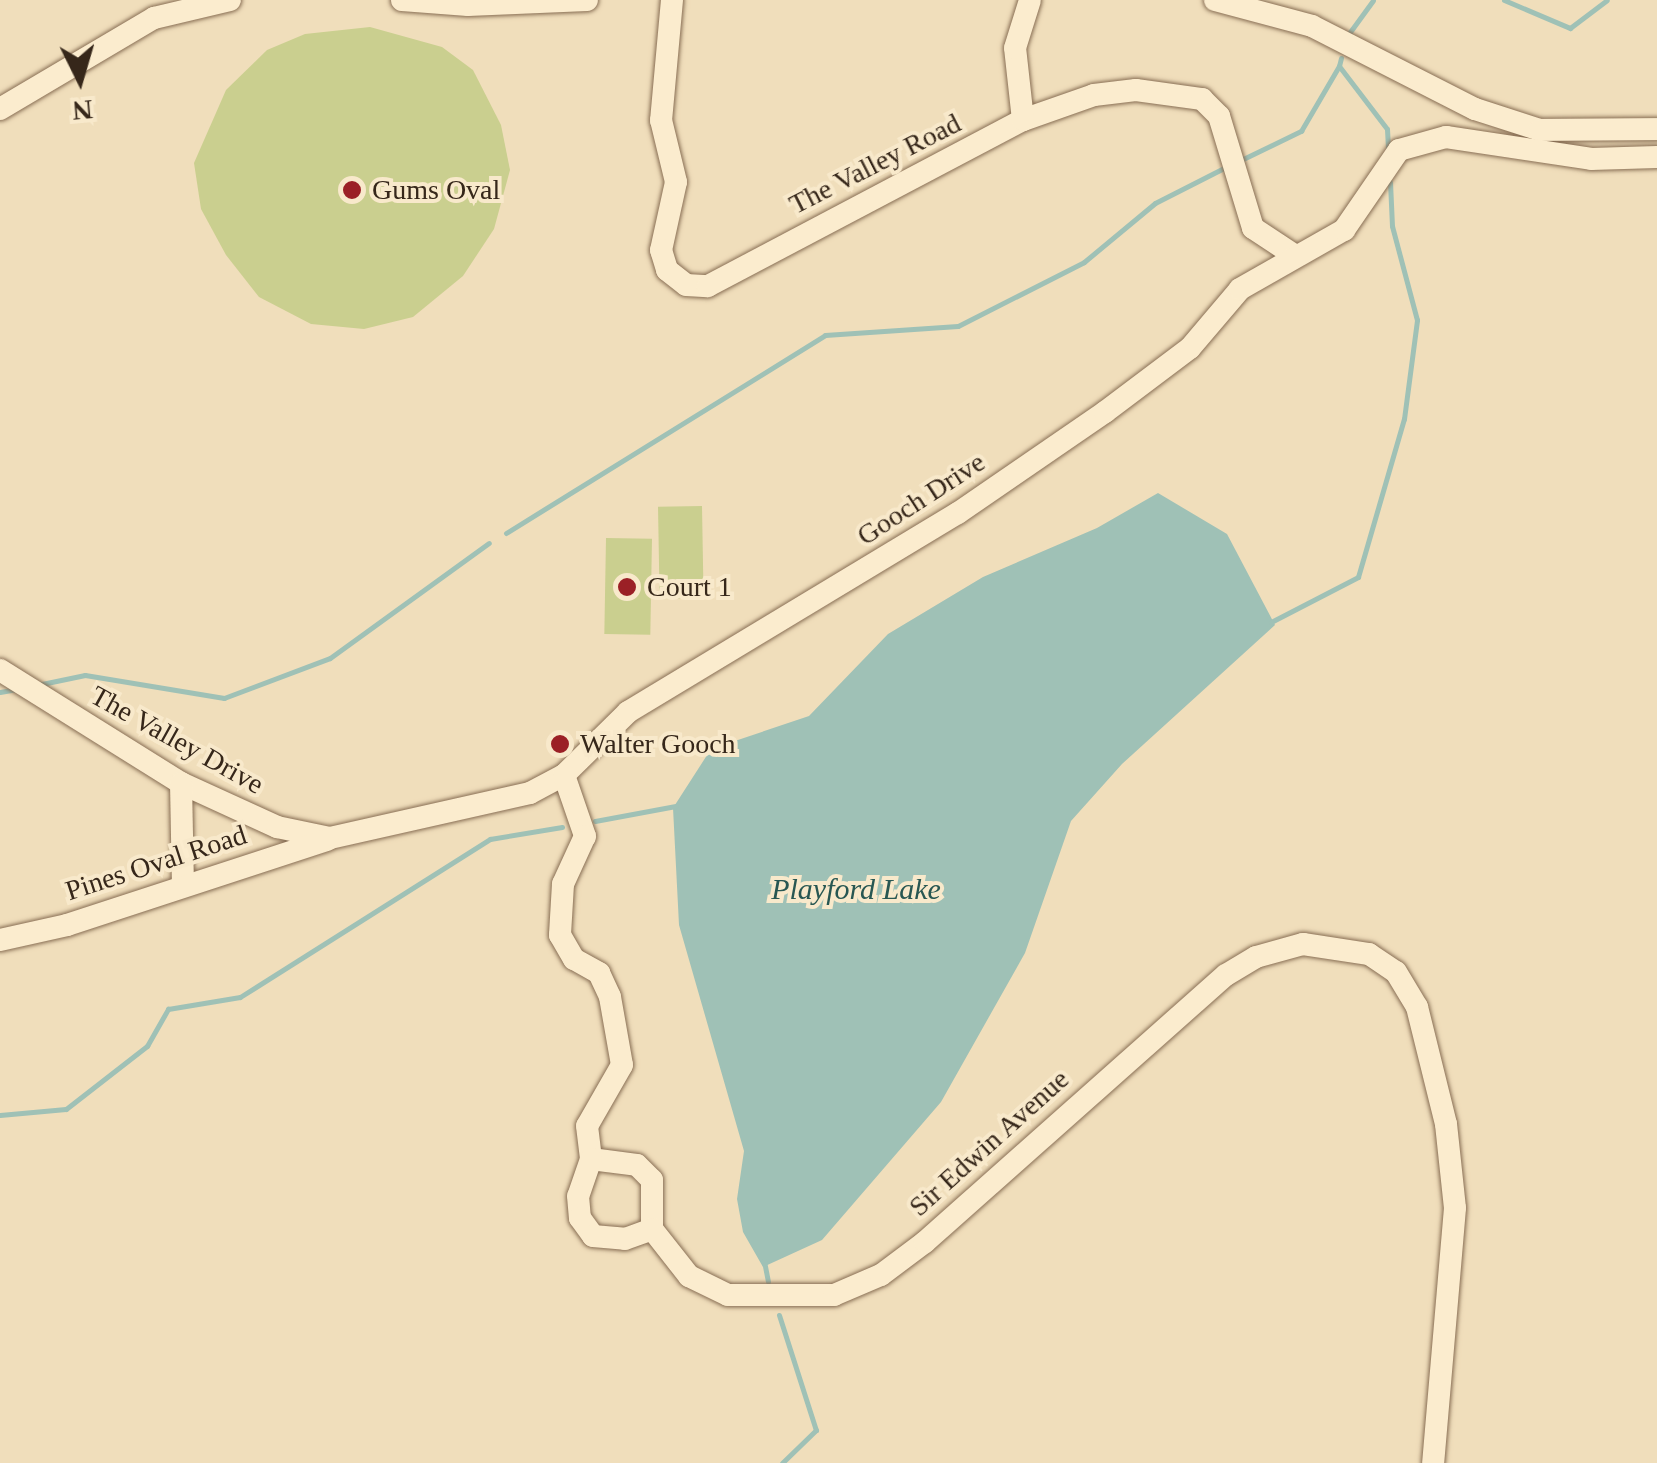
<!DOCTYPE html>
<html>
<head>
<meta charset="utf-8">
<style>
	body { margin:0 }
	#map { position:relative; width:1657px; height:1463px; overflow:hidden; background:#f0debb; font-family:"Times New Roman",serif }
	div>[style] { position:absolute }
	.green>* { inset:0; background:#cacf8f; transform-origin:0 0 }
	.water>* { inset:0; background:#9fc1b6 }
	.stream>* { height:5px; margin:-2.5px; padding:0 2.5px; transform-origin:2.5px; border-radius:2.5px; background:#9fc1b6 }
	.roads { filter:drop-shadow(0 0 2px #886e54) drop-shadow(0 0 2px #886e54) }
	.minor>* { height:22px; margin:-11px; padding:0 11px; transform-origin:11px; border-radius:11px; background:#fbecce }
	.dots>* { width:28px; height:28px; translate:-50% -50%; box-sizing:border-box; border:5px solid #f8e9cb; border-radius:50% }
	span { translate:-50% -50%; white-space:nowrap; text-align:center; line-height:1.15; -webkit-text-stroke:8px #f8e9cb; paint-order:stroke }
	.street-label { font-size:28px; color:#36271a }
	.poi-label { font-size:28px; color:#36271a }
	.left { translate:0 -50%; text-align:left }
	.water-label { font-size:30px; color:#285752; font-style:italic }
	.north { position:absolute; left:30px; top:30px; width:100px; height:100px; -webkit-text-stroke:8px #f8e9cb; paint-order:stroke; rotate:175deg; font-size:28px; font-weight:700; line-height:40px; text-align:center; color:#36271a }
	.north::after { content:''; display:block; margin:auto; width:35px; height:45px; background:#36271a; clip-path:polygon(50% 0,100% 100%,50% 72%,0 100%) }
</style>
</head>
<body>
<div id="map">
	<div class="green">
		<div style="clip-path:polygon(370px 27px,442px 47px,473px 70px,501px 125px,510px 170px,494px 229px,463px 276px,413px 317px,364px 329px,311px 324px,259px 297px,226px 255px,201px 209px,194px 163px,226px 90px,267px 50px,305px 34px)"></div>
		<div style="left:702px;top:506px;width:92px;height:44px;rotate:89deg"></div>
		<div style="left:606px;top:538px;width:46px;height:96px;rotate:1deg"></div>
	</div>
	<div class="water">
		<div style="clip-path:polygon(1158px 493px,1227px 534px,1275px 625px,1122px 764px,1071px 821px,1025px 953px,941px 1102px,822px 1240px,763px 1267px,743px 1232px,737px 1199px,744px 1151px,679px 925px,673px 808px,711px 749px,809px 716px,888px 634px,983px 577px,1097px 528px)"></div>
	</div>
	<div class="stream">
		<div style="left:1504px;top:0;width:72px;rotate:23deg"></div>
		<div style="left:1570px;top:28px;width:46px;rotate:-37.1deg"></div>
		<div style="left:1350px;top:32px;width:39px;rotate:-54deg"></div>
		<div style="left:1341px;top:58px;width:8px;rotate:104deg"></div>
		<div style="left:1339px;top:66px;width:79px;rotate:52.7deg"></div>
		<div style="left:1387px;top:129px;width:20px;rotate:87deg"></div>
		<div style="left:1241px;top:160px;width:67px;rotate:-25.8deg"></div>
		<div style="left:1301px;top:131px;width:75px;rotate:-59.7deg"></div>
		<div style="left:506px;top:533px;width:375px;rotate:-31.8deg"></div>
		<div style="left:825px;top:335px;width:133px;rotate:-3.9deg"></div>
		<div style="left:958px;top:326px;width:141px;rotate:-26.9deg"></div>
		<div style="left:1084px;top:262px;width:92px;rotate:-39.7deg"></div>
		<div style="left:1155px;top:203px;width:80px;rotate:-26.9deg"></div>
		<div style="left:1271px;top:622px;width:98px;rotate:-27.3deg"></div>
		<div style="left:1358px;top:577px;width:165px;rotate:-73.8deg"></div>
		<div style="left:1404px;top:419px;width:100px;rotate:-82.5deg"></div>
		<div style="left:1417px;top:320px;width:97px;rotate:-104.9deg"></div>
		<div style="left:1392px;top:226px;width:44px;rotate:-92.6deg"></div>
		<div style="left:37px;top:685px;width:49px;rotate:-11.8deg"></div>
		<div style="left:85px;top:675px;width:141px;rotate:9.4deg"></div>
		<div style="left:224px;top:698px;width:113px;rotate:-20.7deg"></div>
		<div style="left:330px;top:658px;width:196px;rotate:-35.9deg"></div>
		<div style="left:0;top:692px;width:17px;rotate:-10deg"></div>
		<div style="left:595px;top:821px;width:82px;rotate:-10.5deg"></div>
		<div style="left:0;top:1115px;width:66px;rotate:-5.2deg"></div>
		<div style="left:66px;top:1109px;width:103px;rotate:-37.9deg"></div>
		<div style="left:147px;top:1046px;width:43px;rotate:-60.4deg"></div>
		<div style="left:168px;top:1009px;width:73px;rotate:-9.5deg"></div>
		<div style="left:240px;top:997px;width:296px;rotate:-32.3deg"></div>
		<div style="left:490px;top:839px;width:73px;rotate:-9.5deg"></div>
		<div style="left:764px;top:1261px;width:21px;rotate:79deg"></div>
		<div style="left:779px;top:1315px;width:121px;rotate:72.2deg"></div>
		<div style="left:816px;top:1430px;width:47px;rotate:135.9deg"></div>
	</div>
	<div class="roads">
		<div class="minor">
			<div style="left:402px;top:0;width:66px;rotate:4.3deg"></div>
			<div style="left:468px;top:5px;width:119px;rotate:-2.4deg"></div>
			<div style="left:672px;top:0;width:121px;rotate:95.2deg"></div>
			<div style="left:661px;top:120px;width:64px;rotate:76.4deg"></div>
			<div style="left:676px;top:182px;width:70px;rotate:102.4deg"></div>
			<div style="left:661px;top:250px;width:21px;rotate:73deg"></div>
			<div style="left:667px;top:270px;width:24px;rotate:38deg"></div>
			<div style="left:686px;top:285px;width:22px;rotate:3deg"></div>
			<div style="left:708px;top:286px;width:356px;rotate:-27.8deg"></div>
			<div style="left:1023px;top:120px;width:75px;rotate:-19.4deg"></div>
			<div style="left:1094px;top:95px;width:42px;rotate:-6.8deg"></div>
			<div style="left:1136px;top:90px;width:67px;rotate:7.8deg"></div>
			<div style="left:1202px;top:99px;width:24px;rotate:45deg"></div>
			<div style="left:1219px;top:116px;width:117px;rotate:73.1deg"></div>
			<div style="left:1253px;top:228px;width:49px;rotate:33.4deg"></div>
			<div style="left:1215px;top:0;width:100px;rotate:15deg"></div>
			<div style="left:1312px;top:26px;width:183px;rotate:27deg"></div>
			<div style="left:1475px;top:109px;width:68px;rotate:17.9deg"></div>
			<div style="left:1540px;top:130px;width:117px;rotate:-0.5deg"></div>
			<div style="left:0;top:109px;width:179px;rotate:-30.6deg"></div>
			<div style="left:154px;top:18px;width:78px;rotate:-13.3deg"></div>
			<div style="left:1023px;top:120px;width:72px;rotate:-96.3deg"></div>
			<div style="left:1015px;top:48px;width:50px;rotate:-72.6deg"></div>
			<div style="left:0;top:670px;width:213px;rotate:32deg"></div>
			<div style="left:181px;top:783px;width:106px;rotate:24.6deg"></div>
			<div style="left:277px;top:827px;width:54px;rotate:11.7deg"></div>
			<div style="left:330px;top:838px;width:205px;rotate:-12.7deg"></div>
			<div style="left:530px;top:793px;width:38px;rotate:-28deg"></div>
			<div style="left:564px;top:775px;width:90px;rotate:-44.5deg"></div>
			<div style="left:628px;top:712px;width:385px;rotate:-31.1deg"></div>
			<div style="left:958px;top:513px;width:178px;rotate:-34.5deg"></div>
			<div style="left:1105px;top:412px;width:106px;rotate:-37deg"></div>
			<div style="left:1190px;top:348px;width:77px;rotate:-49.7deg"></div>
			<div style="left:1240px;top:289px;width:120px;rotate:-29.6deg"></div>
			<div style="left:1344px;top:230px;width:97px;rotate:-55.5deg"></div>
			<div style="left:1399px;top:150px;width:49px;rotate:-15.5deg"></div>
			<div style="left:1446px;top:137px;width:147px;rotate:8.6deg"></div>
			<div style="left:1591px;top:159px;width:66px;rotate:-1.7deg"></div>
			<div style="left:564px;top:775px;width:65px;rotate:71deg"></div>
			<div style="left:585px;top:836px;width:53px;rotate:114.6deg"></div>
			<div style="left:563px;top:884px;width:51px;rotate:93.4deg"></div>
			<div style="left:560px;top:935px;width:28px;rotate:60deg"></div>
			<div style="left:574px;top:959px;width:29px;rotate:29deg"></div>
			<div style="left:599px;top:973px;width:26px;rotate:65deg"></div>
			<div style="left:610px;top:997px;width:69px;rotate:80deg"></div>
			<div style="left:622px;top:1065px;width:70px;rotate:119.8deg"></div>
			<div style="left:587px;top:1126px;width:33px;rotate:83deg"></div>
			<div style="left:181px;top:783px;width:102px;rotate:88.9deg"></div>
			<div style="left:0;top:940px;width:69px;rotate:-12.6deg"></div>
			<div style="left:67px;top:925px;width:274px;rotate:-18.1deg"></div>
			<div style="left:591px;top:1159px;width:46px;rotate:7.4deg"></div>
			<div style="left:637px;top:1165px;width:21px;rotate:45deg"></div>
			<div style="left:652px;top:1180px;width:49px;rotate:90deg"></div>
			<div style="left:652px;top:1229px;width:60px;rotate:51.8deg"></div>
			<div style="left:689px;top:1276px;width:43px;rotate:26deg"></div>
			<div style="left:728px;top:1295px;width:106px"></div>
			<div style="left:834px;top:1295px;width:51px;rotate:-23.1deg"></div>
			<div style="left:881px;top:1275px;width:55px;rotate:-36.9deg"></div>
			<div style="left:925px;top:1242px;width:402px;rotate:-41.6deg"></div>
			<div style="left:1226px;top:975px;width:35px;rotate:-31deg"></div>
			<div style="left:1256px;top:957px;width:49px;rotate:-15.5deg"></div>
			<div style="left:1303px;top:944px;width:67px;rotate:8.6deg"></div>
			<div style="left:1369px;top:954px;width:32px;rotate:34deg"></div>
			<div style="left:1396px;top:972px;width:41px;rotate:59deg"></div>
			<div style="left:1417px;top:1007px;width:121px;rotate:76.1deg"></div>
			<div style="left:1446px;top:1124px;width:84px;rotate:83.9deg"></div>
			<div style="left:1455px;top:1208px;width:256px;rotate:94.9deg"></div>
			<div style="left:591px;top:1159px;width:39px;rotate:109deg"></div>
			<div style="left:578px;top:1196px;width:22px;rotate:85deg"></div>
			<div style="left:580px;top:1218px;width:22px;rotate:54deg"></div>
			<div style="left:593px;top:1236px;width:32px;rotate:5deg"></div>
			<div style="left:625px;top:1239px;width:29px;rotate:-20deg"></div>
		</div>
	</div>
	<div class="dots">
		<div style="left:352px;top:190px;background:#9b2026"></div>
		<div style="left:627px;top:587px;background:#9b2026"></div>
		<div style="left:560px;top:744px;background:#9b2026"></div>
	</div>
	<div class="street-label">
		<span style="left:875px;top:164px;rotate:-27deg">The Valley Road</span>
		<span style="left:921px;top:499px;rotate:-33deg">Gooch Drive</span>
		<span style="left:177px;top:740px;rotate:29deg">The Valley Drive</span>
		<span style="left:156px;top:863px;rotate:-18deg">Pines Oval Road</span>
		<span style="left:989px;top:1143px;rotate:-42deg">Sir Edwin Avenue</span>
	</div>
	<div class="poi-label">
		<span class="left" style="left:372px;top:190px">Gums Oval</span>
		<span class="left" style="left:647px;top:587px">Court 1</span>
		<span class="left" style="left:580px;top:744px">Walter Gooch</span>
	</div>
	<div class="water-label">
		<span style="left:856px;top:889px">Playford Lake</span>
	</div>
	<div class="north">N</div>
</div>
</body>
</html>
